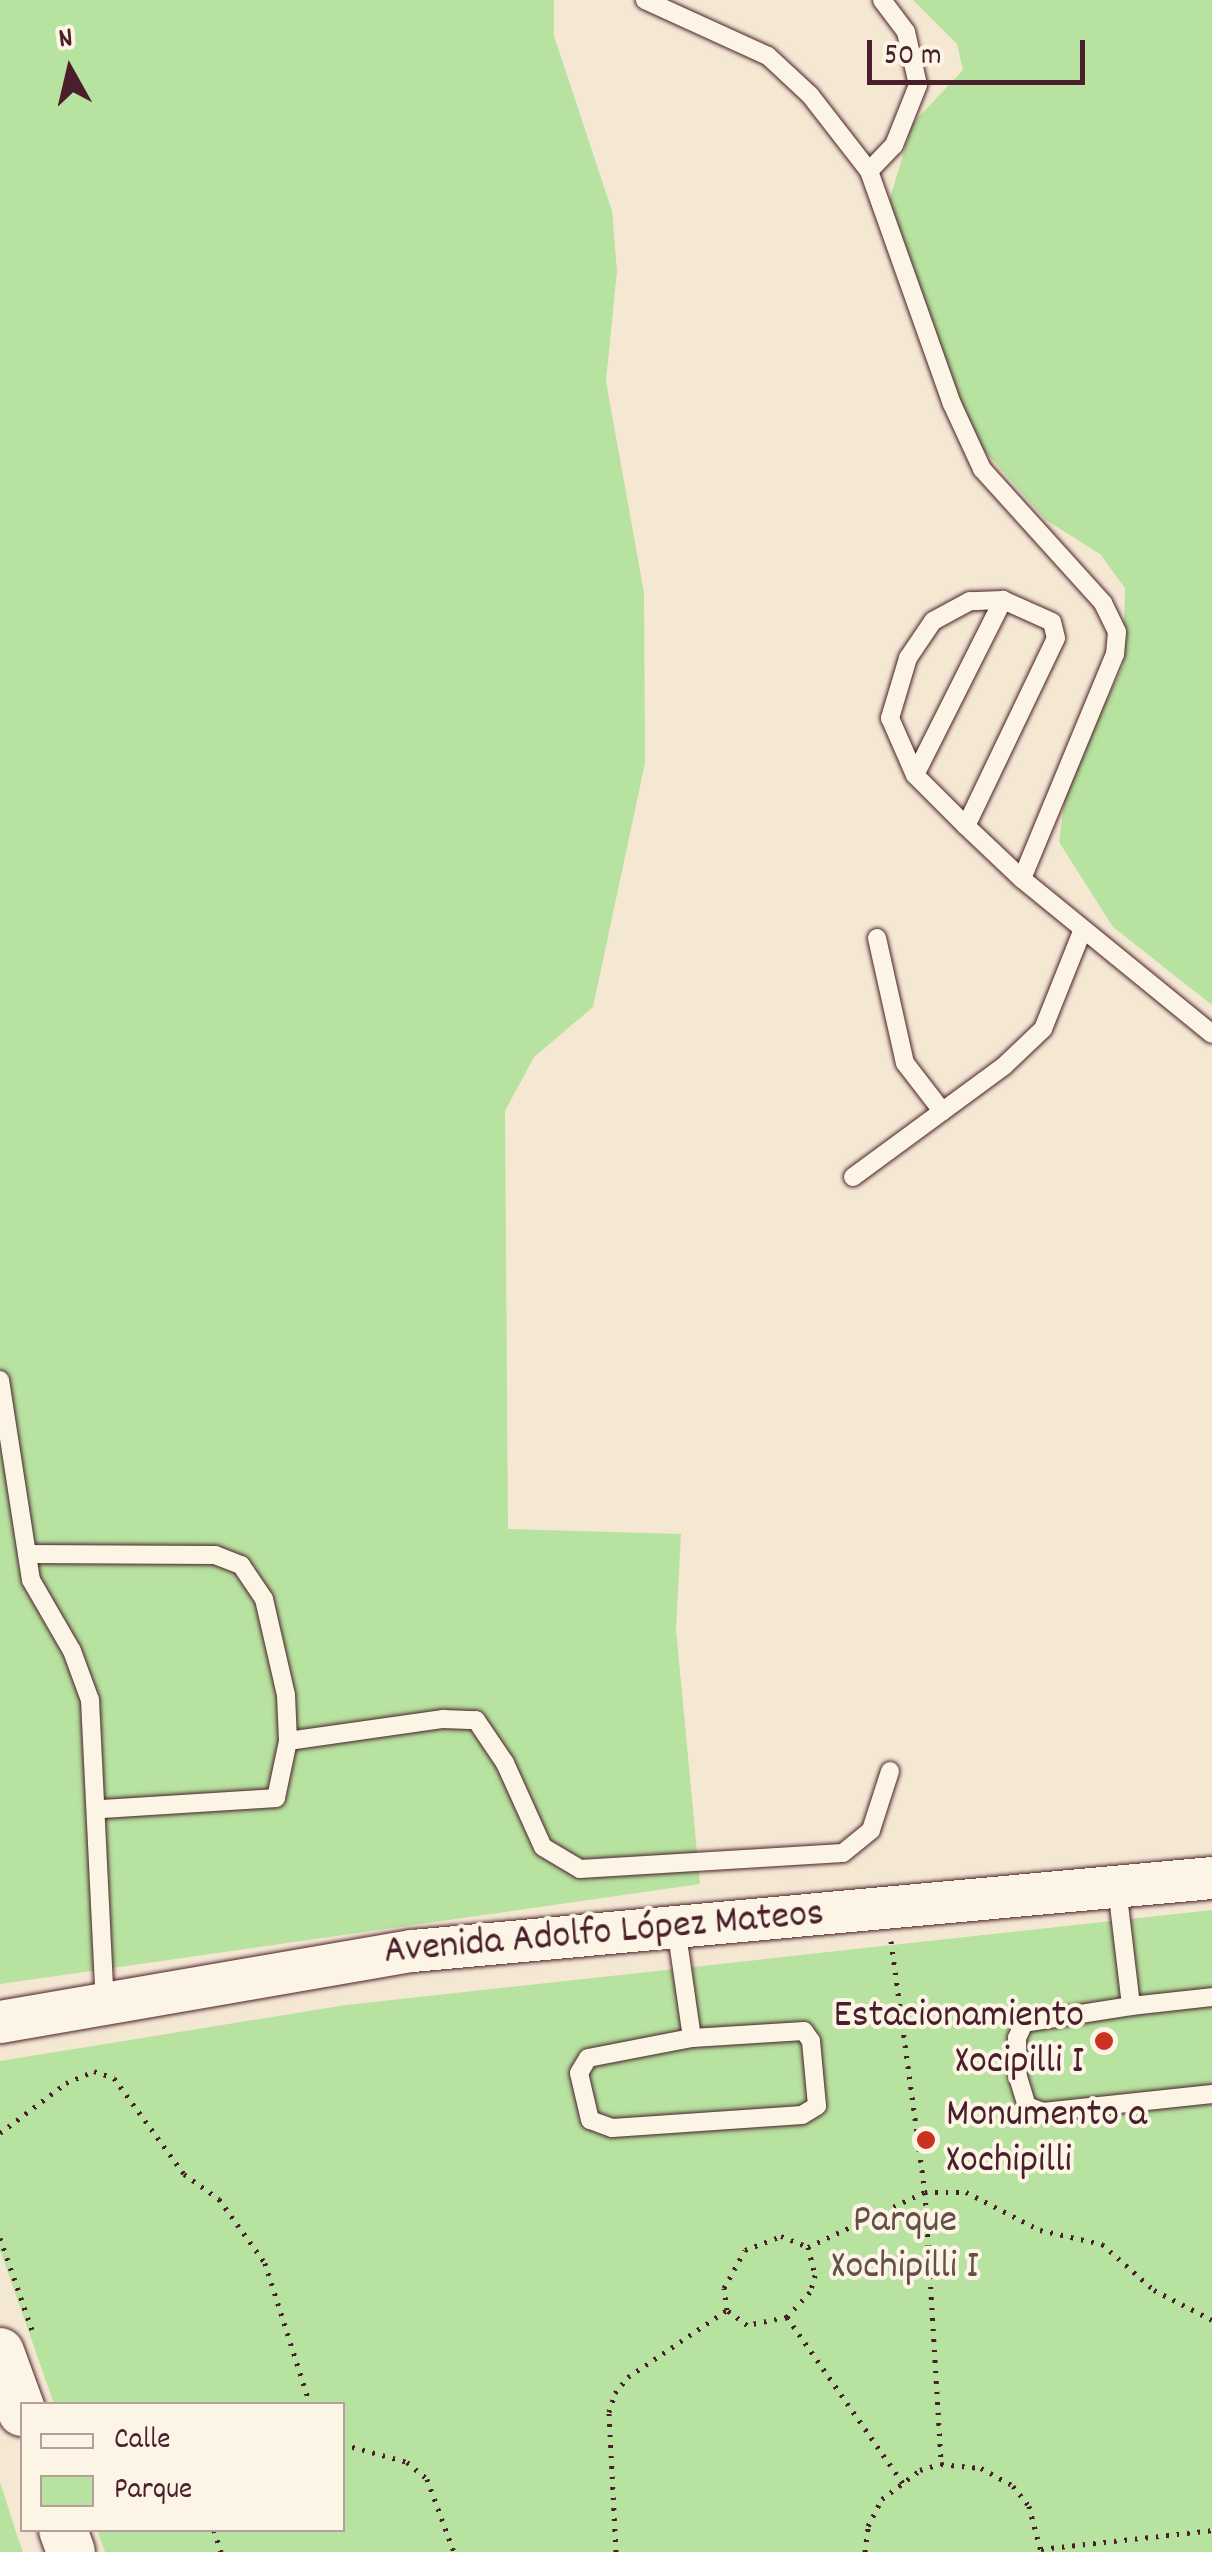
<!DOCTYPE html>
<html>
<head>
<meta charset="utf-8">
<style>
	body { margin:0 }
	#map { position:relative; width:1212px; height:2552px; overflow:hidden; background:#f5e8d3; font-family:Dekko,sans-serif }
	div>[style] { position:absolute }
	.green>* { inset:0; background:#b7e29f }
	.path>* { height:5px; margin-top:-2.5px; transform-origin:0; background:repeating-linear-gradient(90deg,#4a1f2b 0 2.5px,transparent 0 10.5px) }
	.roads { filter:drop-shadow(0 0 2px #4a1f2b) drop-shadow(0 0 2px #4a1f2b) }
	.service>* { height:18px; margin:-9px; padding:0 9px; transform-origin:9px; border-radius:9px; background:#fcf5e5 }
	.tertiary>* { height:42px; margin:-21px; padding:0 21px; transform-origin:21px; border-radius:21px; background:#fcf5e5 }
	.secondary>* { height:48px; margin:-24px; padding:0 24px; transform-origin:24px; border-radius:24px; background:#fcf5e5 }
	.dots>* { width:28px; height:28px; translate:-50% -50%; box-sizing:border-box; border:5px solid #fcf5e5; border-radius:50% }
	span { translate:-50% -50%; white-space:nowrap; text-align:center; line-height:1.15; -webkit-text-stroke:8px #fcf5e5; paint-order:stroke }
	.street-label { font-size:40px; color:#4a1f2b }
	.poi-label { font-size:40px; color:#4a1f2b }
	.right { translate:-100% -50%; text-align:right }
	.left { translate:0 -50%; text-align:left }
	.park-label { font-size:40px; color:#655048 }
	.legend { position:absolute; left:20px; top:2402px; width:325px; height:130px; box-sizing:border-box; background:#fcf5e5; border:2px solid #b59f9b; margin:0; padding:12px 18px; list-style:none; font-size:30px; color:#4a1f2b }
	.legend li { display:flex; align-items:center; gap:20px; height:50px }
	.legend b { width:50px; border:2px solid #b59f9b }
	.north { position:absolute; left:20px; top:20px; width:100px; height:100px; -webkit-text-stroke:8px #fcf5e5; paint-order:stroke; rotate:352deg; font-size:28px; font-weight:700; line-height:40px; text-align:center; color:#4a1f2b }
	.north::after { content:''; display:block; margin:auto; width:35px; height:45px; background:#4a1f2b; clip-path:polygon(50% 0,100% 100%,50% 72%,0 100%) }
	.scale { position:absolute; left:867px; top:40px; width:218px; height:45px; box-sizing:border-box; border:5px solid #4a1f2b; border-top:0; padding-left:12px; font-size:30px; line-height:35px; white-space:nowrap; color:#4a1f2b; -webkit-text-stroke:8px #fcf5e5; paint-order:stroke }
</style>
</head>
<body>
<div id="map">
	<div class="green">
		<div style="clip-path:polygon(0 0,554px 0,554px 36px,612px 211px,617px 271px,606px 381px,644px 593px,645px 763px,593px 1007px,534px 1057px,505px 1111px,508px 1529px,681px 1534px,676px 1629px,700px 1884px,0 1984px)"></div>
		<div style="clip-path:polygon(913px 0,1212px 0,1212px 1005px,1113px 927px,1059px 842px,1067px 781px,1123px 666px,1125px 588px,1100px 554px,1046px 520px,966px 430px,889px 202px,912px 124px,963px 70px,957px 44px)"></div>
		<div style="clip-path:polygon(1212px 1910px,1212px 2552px,105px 2552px,97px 2530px,342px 2530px,342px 2404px,54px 2404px,0 2250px,0 2061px,346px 2005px)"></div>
		<div style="clip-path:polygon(0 2482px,17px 2535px,23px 2552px,0 2552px)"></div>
	</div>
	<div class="path">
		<div style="left:891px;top:1941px;width:253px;rotate:82.3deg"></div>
		<div style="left:925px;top:2192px;width:272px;rotate:86.6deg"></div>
		<div style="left:0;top:2133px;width:83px;rotate:-37.1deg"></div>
		<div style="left:66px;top:2083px;width:30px;rotate:-23deg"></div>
		<div style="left:94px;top:2071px;width:21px;rotate:19deg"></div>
		<div style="left:114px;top:2078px;width:119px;rotate:53.9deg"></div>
		<div style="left:184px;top:2174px;width:43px;rotate:35.5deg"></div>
		<div style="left:219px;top:2199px;width:79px;rotate:54.3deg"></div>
		<div style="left:265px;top:2263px;width:148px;rotate:72.3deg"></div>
		<div style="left:0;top:2238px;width:97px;rotate:70.8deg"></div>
		<div style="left:808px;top:2247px;width:129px;rotate:-25.2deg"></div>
		<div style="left:925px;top:2192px;width:41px"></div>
		<div style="left:966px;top:2192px;width:83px;rotate:27.2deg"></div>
		<div style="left:1040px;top:2230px;width:64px;rotate:12.7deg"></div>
		<div style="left:1102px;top:2244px;width:69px;rotate:41.5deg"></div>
		<div style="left:1154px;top:2290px;width:65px;rotate:27.3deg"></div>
		<div style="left:787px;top:2317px;width:203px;rotate:55.1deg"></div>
		<div style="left:342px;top:2444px;width:67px;rotate:15.5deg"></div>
		<div style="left:407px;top:2462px;width:26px;rotate:40deg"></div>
		<div style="left:427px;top:2479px;width:78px;rotate:69.7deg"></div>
		<div style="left:214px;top:2530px;width:23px;rotate:72deg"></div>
		<div style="left:1041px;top:2549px;width:172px;rotate:-6.3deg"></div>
		<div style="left:616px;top:2552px;width:140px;rotate:-92.9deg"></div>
		<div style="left:609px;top:2412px;width:20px;rotate:-72deg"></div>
		<div style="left:615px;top:2393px;width:21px;rotate:-51deg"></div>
		<div style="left:628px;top:2377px;width:120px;rotate:-34.1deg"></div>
		<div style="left:727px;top:2310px;width:22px;rotate:-98deg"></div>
		<div style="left:724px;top:2288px;width:43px;rotate:-61.1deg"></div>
		<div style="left:745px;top:2250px;width:39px;rotate:-21deg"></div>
		<div style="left:781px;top:2236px;width:29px;rotate:22deg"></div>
		<div style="left:808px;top:2247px;width:29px;rotate:76deg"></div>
		<div style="left:815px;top:2275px;width:18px;rotate:106deg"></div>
		<div style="left:810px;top:2292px;width:34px;rotate:133deg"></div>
		<div style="left:787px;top:2317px;width:41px;rotate:168.7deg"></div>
		<div style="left:747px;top:2325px;width:25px;rotate:-143deg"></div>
		<div style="left:865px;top:2552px;width:26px;rotate:-83deg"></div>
		<div style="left:868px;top:2526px;width:30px;rotate:-63deg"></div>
		<div style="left:882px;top:2499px;width:48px;rotate:-37.3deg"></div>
		<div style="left:920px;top:2470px;width:22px;rotate:-16deg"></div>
		<div style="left:941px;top:2464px;width:40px;rotate:5.7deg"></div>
		<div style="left:981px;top:2468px;width:37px;rotate:29deg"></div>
		<div style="left:1013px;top:2486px;width:26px;rotate:51deg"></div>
		<div style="left:1029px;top:2506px;width:48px;rotate:75.4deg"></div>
	</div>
	<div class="roads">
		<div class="service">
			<div style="left:645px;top:0;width:135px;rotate:24.5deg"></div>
			<div style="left:768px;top:56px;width:57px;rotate:42.9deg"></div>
			<div style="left:810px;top:95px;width:96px;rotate:52.2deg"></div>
			<div style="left:882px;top:0;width:40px;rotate:53deg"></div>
			<div style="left:906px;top:32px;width:54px;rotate:77.2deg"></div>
			<div style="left:918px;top:85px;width:65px;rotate:111.8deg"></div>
			<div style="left:894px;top:145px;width:36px;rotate:134deg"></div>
			<div style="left:869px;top:171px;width:247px;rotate:70.4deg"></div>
			<div style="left:952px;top:404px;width:72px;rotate:65.2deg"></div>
			<div style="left:982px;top:469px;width:181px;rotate:47.9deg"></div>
			<div style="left:1103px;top:603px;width:32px;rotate:64deg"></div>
			<div style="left:1117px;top:632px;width:22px;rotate:95deg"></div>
			<div style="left:1115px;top:654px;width:243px;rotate:112.5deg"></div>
			<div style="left:1022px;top:879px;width:245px;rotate:39.2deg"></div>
			<div style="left:915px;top:775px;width:196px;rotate:-63.3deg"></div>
			<div style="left:966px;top:826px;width:208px;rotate:-64.4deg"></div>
			<div style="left:1056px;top:638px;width:16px;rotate:-104deg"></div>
			<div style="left:1052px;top:622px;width:54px;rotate:-155.8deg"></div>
			<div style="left:1003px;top:600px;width:33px;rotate:178deg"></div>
			<div style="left:970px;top:601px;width:42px;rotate:151.6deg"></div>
			<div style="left:933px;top:621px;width:45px;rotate:124deg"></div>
			<div style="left:908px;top:658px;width:63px;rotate:106.7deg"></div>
			<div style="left:890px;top:718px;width:62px;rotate:66.3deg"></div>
			<div style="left:915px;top:775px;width:72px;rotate:45deg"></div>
			<div style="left:966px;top:826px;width:77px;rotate:43.4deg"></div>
			<div style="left:877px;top:938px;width:128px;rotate:77.4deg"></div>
			<div style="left:905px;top:1063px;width:61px;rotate:52.4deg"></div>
			<div style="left:853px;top:1177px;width:187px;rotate:-36.3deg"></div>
			<div style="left:1004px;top:1066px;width:54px;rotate:-43.5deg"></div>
			<div style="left:1043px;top:1029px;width:102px;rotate:-68.2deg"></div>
			<div style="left:0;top:1380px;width:202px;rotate:81.2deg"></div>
			<div style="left:31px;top:1580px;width:82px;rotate:60deg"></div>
			<div style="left:72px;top:1651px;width:52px;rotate:69.8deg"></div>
			<div style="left:90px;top:1700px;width:303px;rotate:87.2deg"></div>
			<div style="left:27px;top:1554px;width:188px;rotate:0.3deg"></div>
			<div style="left:215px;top:1555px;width:28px;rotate:21deg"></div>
			<div style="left:241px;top:1565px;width:41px;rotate:55.9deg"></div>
			<div style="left:264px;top:1599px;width:98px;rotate:77.1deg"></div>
			<div style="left:286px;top:1695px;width:46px;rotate:87.5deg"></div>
			<div style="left:288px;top:1741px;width:58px;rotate:101.9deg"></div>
			<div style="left:276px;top:1798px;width:177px;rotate:176.4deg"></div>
			<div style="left:288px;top:1741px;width:157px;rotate:-8.1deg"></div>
			<div style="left:443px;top:1719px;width:33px;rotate:2deg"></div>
			<div style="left:476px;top:1720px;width:52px;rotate:56deg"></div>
			<div style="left:505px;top:1763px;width:92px;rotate:65.7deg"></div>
			<div style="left:543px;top:1847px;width:43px;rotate:30.7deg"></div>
			<div style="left:580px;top:1869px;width:263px;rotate:-3.5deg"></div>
			<div style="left:843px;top:1853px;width:36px;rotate:-39deg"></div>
			<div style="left:871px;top:1830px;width:62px;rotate:-72.1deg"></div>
			<div style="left:1117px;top:1888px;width:119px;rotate:83.2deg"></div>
			<div style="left:1131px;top:2006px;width:81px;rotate:-6.3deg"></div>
			<div style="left:676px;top:1927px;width:112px;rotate:81.8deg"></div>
			<div style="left:692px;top:2038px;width:112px;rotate:-3.6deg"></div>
			<div style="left:804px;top:2031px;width:12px;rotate:55deg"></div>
			<div style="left:811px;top:2041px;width:65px;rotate:84.7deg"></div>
			<div style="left:817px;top:2106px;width:17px;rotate:149deg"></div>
			<div style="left:802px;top:2115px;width:190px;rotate:176.1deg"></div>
			<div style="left:612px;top:2128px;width:23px;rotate:-160deg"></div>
			<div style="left:590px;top:2120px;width:48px;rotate:-103.2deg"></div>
			<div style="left:579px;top:2073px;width:17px;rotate:-59deg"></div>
			<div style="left:588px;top:2058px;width:106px;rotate:-10.9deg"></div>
			<div style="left:1131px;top:2006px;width:108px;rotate:171deg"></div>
			<div style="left:1024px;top:2023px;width:17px;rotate:115deg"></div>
			<div style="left:1017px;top:2038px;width:39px;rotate:89deg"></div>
			<div style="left:1018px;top:2077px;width:30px;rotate:73deg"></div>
			<div style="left:1027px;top:2106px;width:17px;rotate:21deg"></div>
			<div style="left:1043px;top:2112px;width:170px;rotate:-6.1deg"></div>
		</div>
		<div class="tertiary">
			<div style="left:0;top:2022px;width:419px;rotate:-9.8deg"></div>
			<div style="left:413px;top:1951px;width:802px;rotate:-5.22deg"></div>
		</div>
		<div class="secondary">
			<div style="left:0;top:2352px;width:64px;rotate:69.9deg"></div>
			<div style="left:63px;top:2530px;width:23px;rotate:70deg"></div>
		</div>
	</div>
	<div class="dots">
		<div style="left:1104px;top:2041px;background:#c8321e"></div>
		<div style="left:926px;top:2140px;background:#c8321e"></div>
	</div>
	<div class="street-label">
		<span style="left:604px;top:1935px;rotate:-5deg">Avenida Adolfo López Mateos</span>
	</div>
	<div class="poi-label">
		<span class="right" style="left:1084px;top:2041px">Estacionamiento<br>Xocipilli I</span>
		<span class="left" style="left:946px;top:2140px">Monumento a<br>Xochipilli</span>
	</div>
	<div class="park-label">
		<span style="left:905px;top:2246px">Parque<br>Xochipilli I</span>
	</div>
	<ul class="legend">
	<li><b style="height:12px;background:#fcf5e5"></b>Calle</li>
	<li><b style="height:28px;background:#b7e29f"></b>Parque</li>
	</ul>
	<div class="north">N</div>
	<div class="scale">50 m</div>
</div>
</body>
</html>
